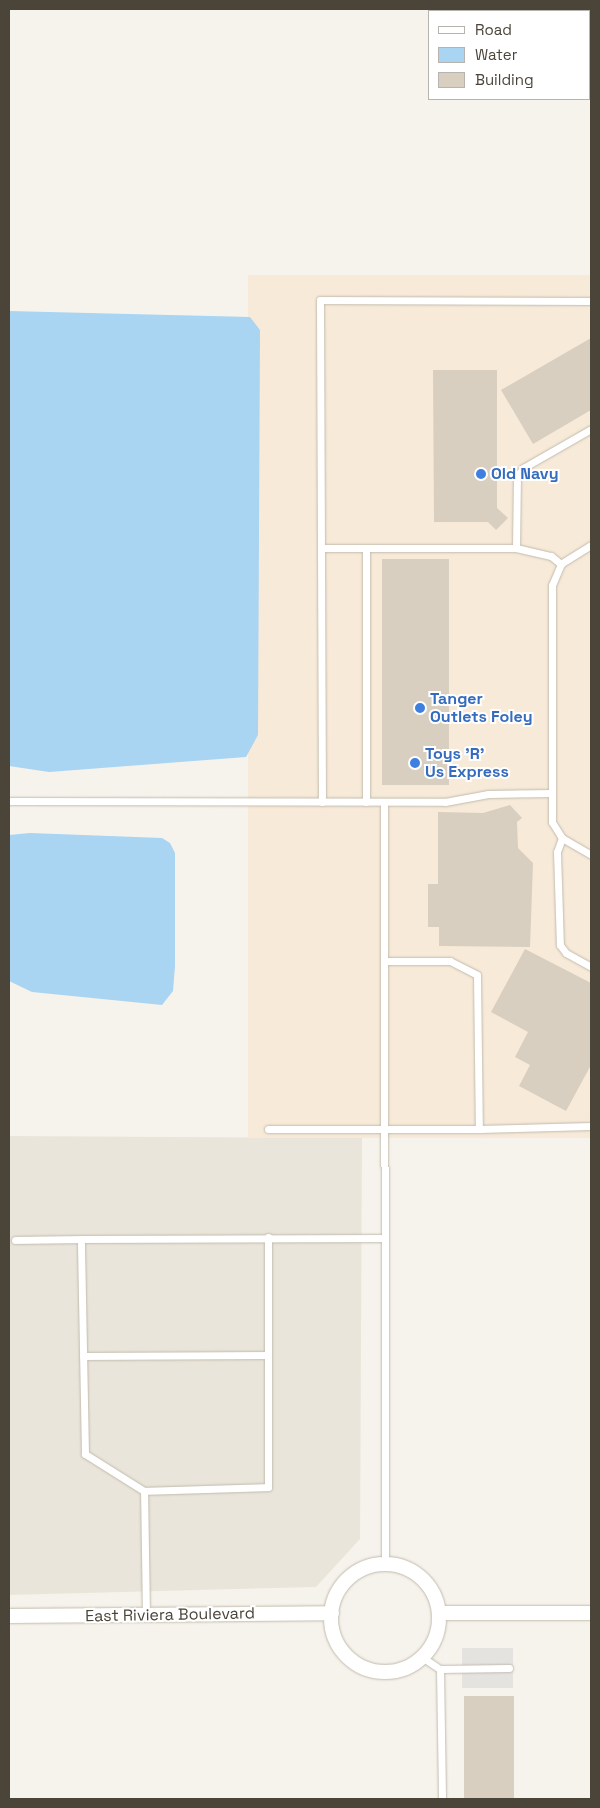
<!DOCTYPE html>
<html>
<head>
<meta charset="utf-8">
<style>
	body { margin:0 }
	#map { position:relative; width:600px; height:1808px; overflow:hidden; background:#f6f3ec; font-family:"Space Grotesk",sans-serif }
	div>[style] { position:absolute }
	.residential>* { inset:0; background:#eae5da }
	.commercial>* { inset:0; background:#f7ead8; transform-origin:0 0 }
	.parking>* { inset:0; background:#e5e3e0; transform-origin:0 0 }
	.water>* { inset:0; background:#a9d4f2 }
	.building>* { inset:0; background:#d8cfc1; transform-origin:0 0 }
	.roads { filter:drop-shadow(0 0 1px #c2bbae) drop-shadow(0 0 1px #c2bbae) }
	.lane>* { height:7px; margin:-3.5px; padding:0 3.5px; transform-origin:3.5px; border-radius:3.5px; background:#fff }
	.street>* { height:14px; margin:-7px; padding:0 7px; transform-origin:7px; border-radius:7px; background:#fff }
	.street>.ring { margin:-7px; padding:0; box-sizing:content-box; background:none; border:14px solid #fff; border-radius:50% }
	.dots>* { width:14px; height:14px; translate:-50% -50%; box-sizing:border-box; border:2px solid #fff; border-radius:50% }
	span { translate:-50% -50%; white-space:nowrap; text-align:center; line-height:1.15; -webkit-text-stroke:4px #fff; paint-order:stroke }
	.shop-label { font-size:16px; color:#366cbe; font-weight:700 }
	.left { translate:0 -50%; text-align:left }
	.street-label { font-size:16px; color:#4b4439 }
	.frame { position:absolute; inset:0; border:10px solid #4b4439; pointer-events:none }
	.legend { position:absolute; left:428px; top:10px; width:162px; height:90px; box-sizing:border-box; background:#fff; border:1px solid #b7b4b0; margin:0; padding:6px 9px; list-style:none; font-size:15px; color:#4b4439 }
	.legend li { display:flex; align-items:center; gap:10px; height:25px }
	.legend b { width:25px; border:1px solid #b7b4b0 }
</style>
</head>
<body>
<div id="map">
	<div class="residential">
		<div style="clip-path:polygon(9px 1136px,362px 1138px,360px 1539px,316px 1587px,9px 1595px)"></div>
	</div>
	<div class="commercial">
		<div style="left:591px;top:275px;width:863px;height:343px;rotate:90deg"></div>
	</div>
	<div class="parking">
		<div style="left:513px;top:1648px;width:40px;height:51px;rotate:90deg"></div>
	</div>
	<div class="water">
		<div style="clip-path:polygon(9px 311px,250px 317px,260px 330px,258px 735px,246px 757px,49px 772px,9px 766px)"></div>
		<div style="clip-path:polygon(30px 833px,162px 838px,170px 843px,175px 853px,175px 966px,173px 991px,162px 1005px,32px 992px,9px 981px,9px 835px)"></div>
	</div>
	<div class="building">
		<div style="clip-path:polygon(591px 338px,591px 410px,533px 444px,501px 390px)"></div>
		<div style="clip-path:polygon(433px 370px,497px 370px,497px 508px,508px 518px,496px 530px,488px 522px,434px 522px)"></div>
		<div style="left:382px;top:559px;width:67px;height:226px"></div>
		<div style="clip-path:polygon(510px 805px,522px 818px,517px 822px,518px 848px,533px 863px,530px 947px,439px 946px,439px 927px,428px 927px,428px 884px,438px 884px,438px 812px,483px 813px)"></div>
		<div style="clip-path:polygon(525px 949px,591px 983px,591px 1065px,566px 1111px,519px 1086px,530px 1065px,515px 1057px,528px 1032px,491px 1012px)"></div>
		<div style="left:464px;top:1696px;width:50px;height:103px"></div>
	</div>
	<div class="roads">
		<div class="lane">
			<div style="left:591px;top:545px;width:36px;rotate:148deg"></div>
			<div style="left:561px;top:564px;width:23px;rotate:113deg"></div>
			<div style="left:552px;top:585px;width:237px;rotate:90deg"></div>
			<div style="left:552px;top:822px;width:19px;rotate:58deg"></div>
			<div style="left:562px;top:838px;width:34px;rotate:30deg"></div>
			<div style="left:321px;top:548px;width:195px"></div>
			<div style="left:516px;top:548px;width:36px;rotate:13deg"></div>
			<div style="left:551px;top:556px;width:13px;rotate:39deg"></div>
			<div style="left:366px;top:548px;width:254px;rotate:90deg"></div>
			<div style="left:516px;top:548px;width:72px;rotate:-89.2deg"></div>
			<div style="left:517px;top:476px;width:10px;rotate:-53deg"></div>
			<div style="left:523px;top:468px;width:78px;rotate:-29.8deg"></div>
			<div style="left:9px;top:801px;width:436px;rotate:0.1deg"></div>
			<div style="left:445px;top:802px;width:44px;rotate:-10.5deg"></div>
			<div style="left:488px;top:794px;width:64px;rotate:-0.9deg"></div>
			<div style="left:322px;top:802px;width:502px;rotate:-90.23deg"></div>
			<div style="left:320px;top:300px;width:271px;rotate:0.2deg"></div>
			<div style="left:384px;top:802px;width:762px;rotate:89.92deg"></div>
			<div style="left:562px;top:838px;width:15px;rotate:110deg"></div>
			<div style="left:557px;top:852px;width:93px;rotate:88.2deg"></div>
			<div style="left:560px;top:945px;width:10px;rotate:53deg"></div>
			<div style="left:566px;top:953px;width:29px;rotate:29deg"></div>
			<div style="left:384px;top:961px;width:66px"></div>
			<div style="left:450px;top:961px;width:30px;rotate:27deg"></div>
			<div style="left:477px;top:975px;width:154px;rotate:89.3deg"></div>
			<div style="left:479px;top:1129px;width:112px;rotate:-1.5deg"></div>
			<div style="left:268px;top:1129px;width:211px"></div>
			<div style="left:15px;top:1240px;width:66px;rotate:-0.9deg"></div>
			<div style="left:83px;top:1356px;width:184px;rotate:-0.3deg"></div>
			<div style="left:144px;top:1491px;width:124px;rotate:-1.8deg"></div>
			<div style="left:268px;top:1487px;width:250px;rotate:-90deg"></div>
			<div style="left:146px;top:1615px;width:124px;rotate:-90.9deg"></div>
			<div style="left:144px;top:1491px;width:70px;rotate:-147.9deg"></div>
			<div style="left:85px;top:1454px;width:215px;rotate:-91.1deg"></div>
			<div style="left:81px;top:1239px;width:303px;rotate:-0.2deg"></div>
			<div style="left:422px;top:1657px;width:22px;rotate:34deg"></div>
			<div style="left:440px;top:1669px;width:69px;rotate:-0.8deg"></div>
			<div style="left:440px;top:1669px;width:130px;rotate:89.1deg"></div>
		</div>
		<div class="street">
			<div class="ring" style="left:331px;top:1564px;width:94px;height:94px"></div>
			<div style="left:439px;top:1613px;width:152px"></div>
			<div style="left:9px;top:1616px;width:323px;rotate:-0.5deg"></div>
		</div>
	</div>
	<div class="dots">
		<div style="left:481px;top:474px;background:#3f7fe0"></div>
		<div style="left:420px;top:708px;background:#3f7fe0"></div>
		<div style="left:415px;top:763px;background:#3f7fe0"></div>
	</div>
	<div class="shop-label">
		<span class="left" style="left:491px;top:474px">Old Navy</span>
		<span class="left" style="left:430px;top:708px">Tanger<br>Outlets Foley</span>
		<span class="left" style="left:425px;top:763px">Toys 'R'<br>Us Express</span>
	</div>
	<div class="street-label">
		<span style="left:170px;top:1615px;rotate:-1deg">East Riviera Boulevard</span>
	</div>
	<div class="frame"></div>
	<ul class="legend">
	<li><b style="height:6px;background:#fff"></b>Road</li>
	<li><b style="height:14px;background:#a9d4f2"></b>Water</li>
	<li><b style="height:14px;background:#d8cfc1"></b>Building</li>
	</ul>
</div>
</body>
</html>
